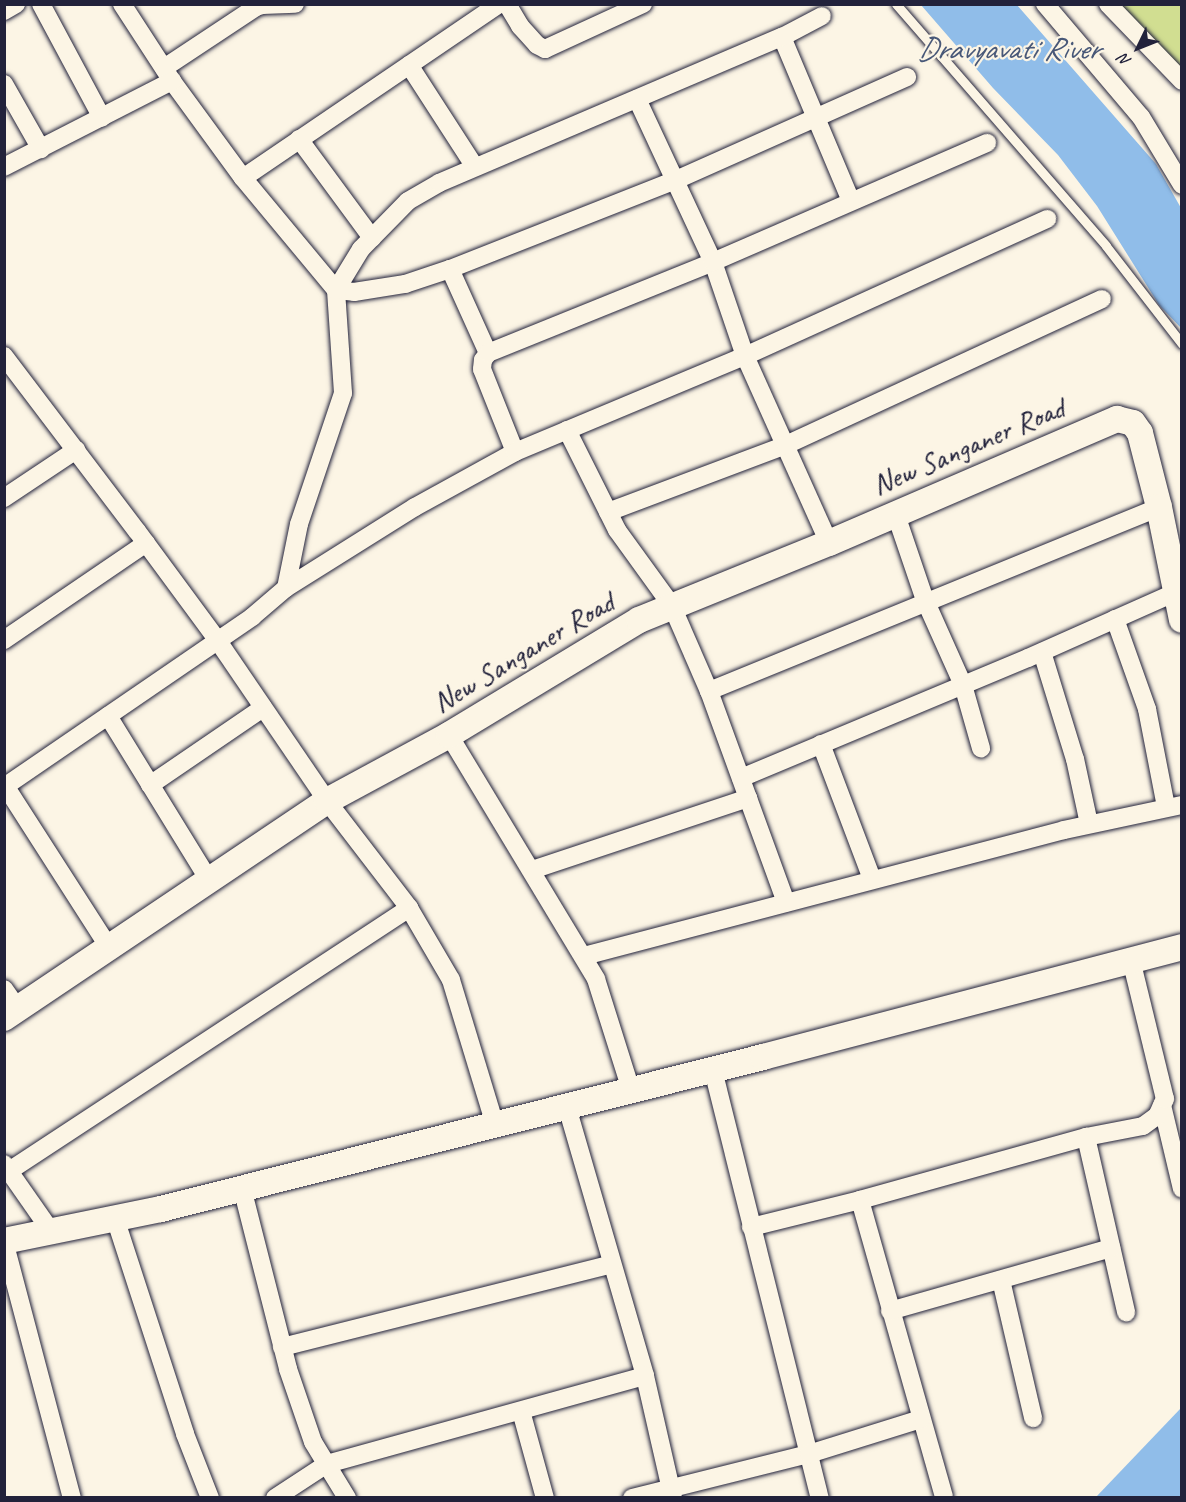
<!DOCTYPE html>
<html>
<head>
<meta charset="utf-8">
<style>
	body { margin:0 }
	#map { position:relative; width:1186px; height:1502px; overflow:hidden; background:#fcf5e5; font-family:Caveat,sans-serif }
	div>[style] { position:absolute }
	.green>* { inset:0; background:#d1de91 }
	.water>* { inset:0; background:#90bde9 }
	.roads { filter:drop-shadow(0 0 2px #22223b) drop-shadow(0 0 2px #22223b) }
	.lane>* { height:9px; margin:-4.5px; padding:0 4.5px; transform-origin:4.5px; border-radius:4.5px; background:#fcf5e5 }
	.street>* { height:18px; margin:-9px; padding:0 9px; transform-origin:9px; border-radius:9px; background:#fcf5e5 }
	.secondary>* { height:26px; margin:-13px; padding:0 13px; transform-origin:13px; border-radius:13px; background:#fcf5e5 }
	span { translate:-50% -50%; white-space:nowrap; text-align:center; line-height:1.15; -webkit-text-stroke:4.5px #fcf5e5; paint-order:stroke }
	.street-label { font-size:30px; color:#22223b }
	.water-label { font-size:32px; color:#485878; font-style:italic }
	.frame { position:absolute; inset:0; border:6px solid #22223b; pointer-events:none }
	.north { position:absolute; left:1108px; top:18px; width:60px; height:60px; -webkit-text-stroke:4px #fcf5e5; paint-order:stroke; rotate:227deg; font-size:16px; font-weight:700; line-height:24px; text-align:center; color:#22223b }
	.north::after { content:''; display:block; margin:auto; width:21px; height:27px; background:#22223b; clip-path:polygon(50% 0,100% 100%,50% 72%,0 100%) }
</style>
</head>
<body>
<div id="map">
	<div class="green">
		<div style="clip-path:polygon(1108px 5px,1181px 5px,1181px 81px)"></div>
	</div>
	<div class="water">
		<div style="clip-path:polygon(921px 5px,1017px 5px,1156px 164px,1181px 208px,1181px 328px,1159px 305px,1097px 206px,1058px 155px,993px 88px)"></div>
		<div style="clip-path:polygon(1181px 1408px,1181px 1497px,1096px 1497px)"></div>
	</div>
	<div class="roads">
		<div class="lane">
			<div style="left:896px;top:4px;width:320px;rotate:49deg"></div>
			<div style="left:1106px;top:246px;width:124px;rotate:52.2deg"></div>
		</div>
		<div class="street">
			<div style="left:41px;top:4px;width:129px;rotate:61.8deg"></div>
			<div style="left:122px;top:4px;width:92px;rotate:57deg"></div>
			<div style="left:172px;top:81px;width:120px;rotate:53.8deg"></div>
			<div style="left:243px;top:178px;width:146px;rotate:50.3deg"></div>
			<div style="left:336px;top:290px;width:18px;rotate:6deg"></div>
			<div style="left:354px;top:292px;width:52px;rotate:-8.9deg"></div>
			<div style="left:405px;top:284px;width:47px;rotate:-18.4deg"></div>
			<div style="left:450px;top:269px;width:243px;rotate:-21.5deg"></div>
			<div style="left:676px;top:180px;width:253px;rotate:-24deg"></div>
			<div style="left:507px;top:4px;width:26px;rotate:59deg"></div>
			<div style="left:520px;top:26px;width:25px;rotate:48deg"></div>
			<div style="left:537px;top:45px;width:9px;rotate:27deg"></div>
			<div style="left:545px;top:49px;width:108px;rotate:-24.7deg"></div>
			<div style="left:1045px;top:4px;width:148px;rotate:49.7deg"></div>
			<div style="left:1141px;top:117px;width:79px;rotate:58.9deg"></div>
			<div style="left:1108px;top:4px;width:107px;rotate:46.1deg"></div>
			<div style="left:4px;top:11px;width:14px;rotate:-30deg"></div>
			<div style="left:782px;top:37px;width:178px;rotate:67.2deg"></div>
			<div style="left:409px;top:65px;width:121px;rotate:57.1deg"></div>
			<div style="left:164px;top:68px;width:110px;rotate:-33.5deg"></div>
			<div style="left:256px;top:7px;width:6px;rotate:-18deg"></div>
			<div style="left:262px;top:5px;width:33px;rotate:-2deg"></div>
			<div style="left:4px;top:84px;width:75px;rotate:60.4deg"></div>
			<div style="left:637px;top:99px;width:180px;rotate:65deg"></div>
			<div style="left:713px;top:262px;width:99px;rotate:71.2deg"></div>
			<div style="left:745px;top:356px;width:205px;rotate:65.8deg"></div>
			<div style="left:299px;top:139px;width:123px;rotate:53.6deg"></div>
			<div style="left:4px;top:167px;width:189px;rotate:-27.1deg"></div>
			<div style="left:243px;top:178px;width:310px;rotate:-34.2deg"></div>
			<div style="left:450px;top:269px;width:92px;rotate:65.7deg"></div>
			<div style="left:4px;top:356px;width:220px;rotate:52.8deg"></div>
			<div style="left:137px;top:531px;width:137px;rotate:53.6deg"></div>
			<div style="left:218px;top:641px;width:194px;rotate:55.7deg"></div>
			<div style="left:327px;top:801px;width:135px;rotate:52.5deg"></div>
			<div style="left:409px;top:908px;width:83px;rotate:59.7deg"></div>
			<div style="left:451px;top:980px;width:152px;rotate:73.1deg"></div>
			<div style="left:567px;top:430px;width:112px;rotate:63.4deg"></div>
			<div style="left:617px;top:530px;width:94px;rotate:54.1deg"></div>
			<div style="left:672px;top:606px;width:93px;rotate:66.5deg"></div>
			<div style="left:709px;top:691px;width:225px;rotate:70deg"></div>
			<div style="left:515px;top:452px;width:89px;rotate:-111.7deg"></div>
			<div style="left:482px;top:369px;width:9px;rotate:-84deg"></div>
			<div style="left:483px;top:360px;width:9px;rotate:-54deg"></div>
			<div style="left:488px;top:353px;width:243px;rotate:-22deg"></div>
			<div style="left:713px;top:262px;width:299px;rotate:-23.5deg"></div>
			<div style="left:4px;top:498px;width:87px;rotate:-33.7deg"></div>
			<div style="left:608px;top:512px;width:190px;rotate:-20.6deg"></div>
			<div style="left:786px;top:445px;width:348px;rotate:-24.8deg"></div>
			<div style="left:895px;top:512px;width:93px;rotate:71.2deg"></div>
			<div style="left:925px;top:600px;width:93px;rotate:65.9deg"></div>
			<div style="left:963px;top:685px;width:66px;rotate:74.1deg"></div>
			<div style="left:286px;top:588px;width:65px;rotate:-78.5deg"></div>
			<div style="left:299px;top:524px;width:138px;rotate:-71.4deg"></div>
			<div style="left:343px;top:393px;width:103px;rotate:-93.9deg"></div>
			<div style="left:336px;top:290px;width:48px;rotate:-58.6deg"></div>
			<div style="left:361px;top:249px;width:67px;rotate:-45.6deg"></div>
			<div style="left:408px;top:201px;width:36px;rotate:-30deg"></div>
			<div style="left:439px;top:183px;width:373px;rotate:-23.1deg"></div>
			<div style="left:782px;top:37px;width:45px;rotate:-27.7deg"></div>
			<div style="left:1115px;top:619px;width:96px;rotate:70.4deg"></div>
			<div style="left:1147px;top:709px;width:100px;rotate:79deg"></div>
			<div style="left:4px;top:640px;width:172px;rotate:-34.3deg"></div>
			<div style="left:1042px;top:652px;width:112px;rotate:72.9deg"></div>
			<div style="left:1075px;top:759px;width:66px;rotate:77.8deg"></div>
			<div style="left:709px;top:691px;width:486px;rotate:-22.2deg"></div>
			<div style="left:108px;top:716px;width:195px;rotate:58.4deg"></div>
			<div style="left:449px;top:735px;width:285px;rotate:58.9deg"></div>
			<div style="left:596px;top:979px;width:116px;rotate:72.5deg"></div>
			<div style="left:821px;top:744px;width:144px;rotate:69.3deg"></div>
			<div style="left:741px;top:778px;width:311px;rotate:-22.7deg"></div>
			<div style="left:1028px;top:658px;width:162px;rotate:-24deg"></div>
			<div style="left:4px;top:784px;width:196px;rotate:57.3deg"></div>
			<div style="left:150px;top:785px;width:137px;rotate:-34.3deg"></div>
			<div style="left:4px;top:787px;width:301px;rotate:-34.4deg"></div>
			<div style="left:252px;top:617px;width:45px;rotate:-40.5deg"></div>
			<div style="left:286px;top:588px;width:152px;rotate:-32.1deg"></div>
			<div style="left:415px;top:507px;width:114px;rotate:-28.8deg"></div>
			<div style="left:515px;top:452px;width:249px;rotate:-22.7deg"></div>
			<div style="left:745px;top:356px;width:332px;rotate:-24.4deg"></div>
			<div style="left:532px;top:870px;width:228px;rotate:-18.4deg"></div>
			<div style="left:584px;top:956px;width:496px;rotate:-14.7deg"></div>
			<div style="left:1064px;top:830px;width:121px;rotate:-12deg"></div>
			<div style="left:4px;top:989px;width:24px;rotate:55deg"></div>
			<div style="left:713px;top:1070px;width:441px;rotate:76deg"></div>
			<div style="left:1162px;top:1105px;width:86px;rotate:76.6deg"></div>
			<div style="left:567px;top:1107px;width:280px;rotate:73.8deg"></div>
			<div style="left:645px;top:1376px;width:125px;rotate:77.1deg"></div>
			<div style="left:1086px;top:1137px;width:180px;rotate:77.1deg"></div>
			<div style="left:4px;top:1164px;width:82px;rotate:55deg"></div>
			<div style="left:9px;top:1171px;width:479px;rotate:-33.3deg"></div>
			<div style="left:242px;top:1188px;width:187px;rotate:75.7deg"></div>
			<div style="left:288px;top:1369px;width:77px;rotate:71.1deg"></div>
			<div style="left:313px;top:1442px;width:66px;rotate:58.7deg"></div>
			<div style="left:860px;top:1200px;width:308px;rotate:74.2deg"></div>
			<div style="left:115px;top:1218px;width:227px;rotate:72deg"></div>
			<div style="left:185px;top:1434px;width:69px;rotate:68.7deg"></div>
			<div style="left:751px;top:1227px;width:112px;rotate:-13.9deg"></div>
			<div style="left:860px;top:1200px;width:235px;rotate:-15.6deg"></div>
			<div style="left:1086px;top:1137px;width:58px;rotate:-10.9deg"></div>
			<div style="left:1143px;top:1126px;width:17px;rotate:-36deg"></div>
			<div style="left:1157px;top:1116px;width:19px;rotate:-65deg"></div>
			<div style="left:1165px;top:1099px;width:143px;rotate:-103.7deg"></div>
			<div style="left:4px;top:1241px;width:266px;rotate:75.2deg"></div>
			<div style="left:1001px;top:1280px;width:142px;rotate:76.9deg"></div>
			<div style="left:890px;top:1311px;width:230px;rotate:-15.9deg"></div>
			<div style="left:282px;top:1347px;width:340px;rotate:-14.1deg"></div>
			<div style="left:521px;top:1411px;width:90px;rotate:74.6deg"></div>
			<div style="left:275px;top:1498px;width:62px;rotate:-33.2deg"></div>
			<div style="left:327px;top:1464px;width:330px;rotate:-15.5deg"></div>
			<div style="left:632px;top:1498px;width:182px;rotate:-14deg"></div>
			<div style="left:809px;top:1454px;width:117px;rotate:-17.4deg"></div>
		</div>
		<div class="secondary">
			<div style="left:4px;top:1018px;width:389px;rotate:-33.9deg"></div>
			<div style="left:327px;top:801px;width:139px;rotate:-28.4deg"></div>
			<div style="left:449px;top:735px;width:222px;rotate:-31.2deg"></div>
			<div style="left:639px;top:620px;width:205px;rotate:-22.1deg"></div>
			<div style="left:829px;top:543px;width:314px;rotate:-23.3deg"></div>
			<div style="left:1117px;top:419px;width:16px;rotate:14deg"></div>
			<div style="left:1133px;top:423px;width:12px;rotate:55deg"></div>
			<div style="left:1140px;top:433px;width:76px;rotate:75.6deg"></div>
			<div style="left:1159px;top:507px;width:115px;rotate:78.5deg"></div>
			<div style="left:4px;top:1241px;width:160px;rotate:-11.5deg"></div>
			<div style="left:161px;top:1209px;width:621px;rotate:-14.17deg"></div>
			<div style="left:763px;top:1057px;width:433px;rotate:-14.7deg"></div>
		</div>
	</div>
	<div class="street-label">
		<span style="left:968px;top:446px;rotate:-23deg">New Sanganer Road</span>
		<span style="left:523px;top:652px;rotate:-31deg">New Sanganer Road</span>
	</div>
	<div class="water-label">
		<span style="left:1008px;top:49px">Dravyavati River</span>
	</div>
	<div class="frame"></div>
	<div class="north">N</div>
</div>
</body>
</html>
